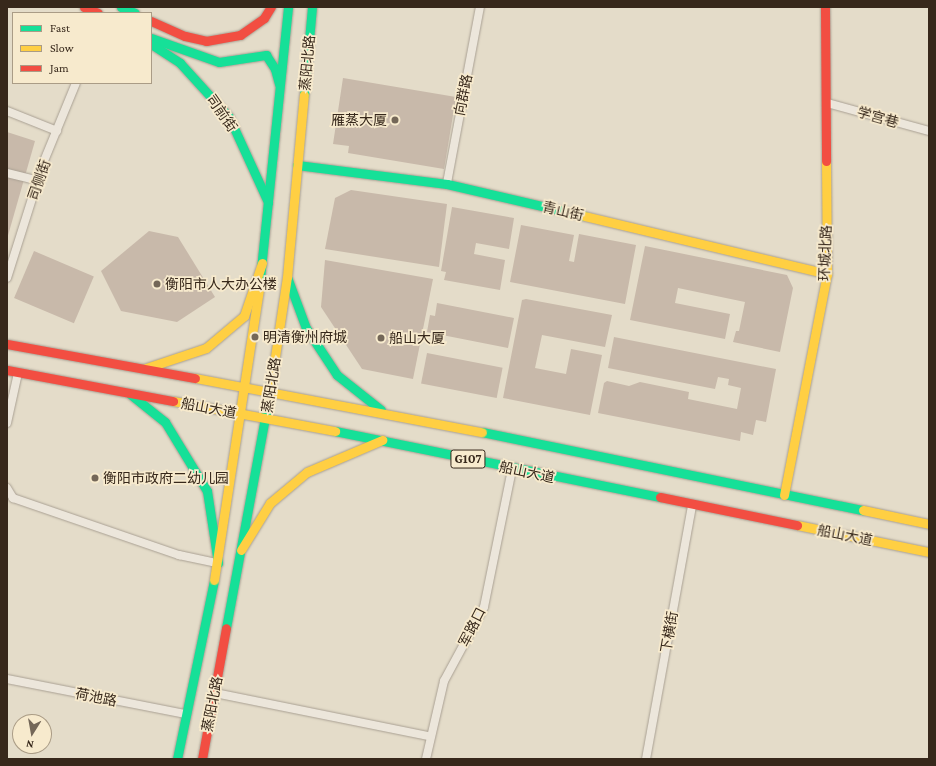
<!DOCTYPE html>
<html>
<head>
<meta charset="utf-8">
<style>
	body { margin:0 }
	#map { position:relative; width:936px; height:766px; overflow:hidden; background:#e4dcc9; font-family:"Crimson Pro","Noto Sans SC",serif }
	div>[style] { position:absolute }
	.building>* { inset:0; background:#c8b9aa; transform-origin:0 0 }
	.roads { filter:drop-shadow(0 0 1px #a9a093) drop-shadow(0 0 1px #a9a093) }
	.lane>* { height:8px; margin:-4px; padding:0 4px; transform-origin:4px; border-radius:4px; background:#ece6db }
	.fast>* { height:9px; margin:-4.5px; padding:0 4.5px; transform-origin:4.5px; border-radius:4.5px; background:#16e098 }
	.slow>* { height:9px; margin:-4.5px; padding:0 4.5px; transform-origin:4.5px; border-radius:4.5px; background:#ffcf43 }
	.jam>* { height:9px; margin:-4.5px; padding:0 4.5px; transform-origin:4.5px; border-radius:4.5px; background:#f24e42 }
	.dots>* { width:11px; height:11px; translate:-50% -50%; box-sizing:border-box; border:2px solid #f7eacd; border-radius:50% }
	span { translate:-50% -50%; white-space:nowrap; text-align:center; line-height:1.15; -webkit-text-stroke:3.5px #f7eacd; paint-order:stroke }
	.shield-label span { padding:1px 3px; background:#f7eacd; border:1px solid; border-radius:3px; -webkit-text-stroke-width:0 }
	.shield-label { font-size:13px; color:#37281b; font-weight:700 }
	.street-label { font-size:14px; color:#37281b }
	.poi-label { font-size:14px; color:#37281b }
	.right { translate:-100% -50%; text-align:right }
	.left { translate:0 -50%; text-align:left }
	.frame { position:absolute; inset:0; border:8px solid #37281b; pointer-events:none }
	.legend { position:absolute; left:12px; top:12px; width:140px; height:72px; box-sizing:border-box; background:#f7eacd; border:1px solid #aa9c86; margin:0; padding:5px 7px; list-style:none; font-size:12px; color:#37281b }
	.legend li { display:flex; align-items:center; gap:8px; height:20px }
	.legend b { width:20px; border:1px solid #aa9c86 }
	.north { position:absolute; left:12px; top:714px; width:40px; height:40px; box-sizing:border-box; background:#f7eacd; border:1px solid #aa9c86; border-radius:50%; rotate:191deg; font-size:11px; font-weight:700; line-height:16px; text-align:center; color:#37281b }
	.north::after { content:''; display:block; margin:auto; width:14px; height:18px; background:#746758; clip-path:polygon(50% 0,100% 100%,50% 72%,0 100%) }
</style>
</head>
<body>
<div id="map">
	<div class="building">
		<div style="clip-path:polygon(343px 78px,456px 97px,444px 169px,348px 153px,349px 146px,333px 144px)"></div>
		<div style="clip-path:polygon(7px 132px,35px 141px,7px 239px)"></div>
		<div style="clip-path:polygon(351px 190px,447px 204px,439px 267px,325px 249px,335px 198px)"></div>
		<div style="clip-path:polygon(452px 207px,514px 218px,509px 249px,476px 243px,474px 254px,505px 260px,500px 290px,444px 280px,446px 272px,441px 271px)"></div>
		<div style="clip-path:polygon(521px 225px,574px 235px,569px 261px,574px 262px,579px 234px,636px 245px,625px 304px,510px 282px)"></div>
		<div style="clip-path:polygon(149px 231px,178px 237px,215px 297px,177px 322px,121px 311px,101px 271px)"></div>
		<div style="clip-path:polygon(645px 246px,787px 275px,793px 288px,780px 352px,733px 342px,736px 331px,739px 331px,745px 302px,678px 288px,675px 303px,730px 314px,725px 339px,630px 320px)"></div>
		<div style="left:34px;top:251px;width:65px;height:51px;rotate:23deg"></div>
		<div style="clip-path:polygon(325px 260px,433px 279px,413px 379px,362px 369px,321px 307px)"></div>
		<div style="clip-path:polygon(526px 299px,612px 315px,605px 347px,542px 335px,535px 368px,566px 374px,571px 349px,602px 355px,590px 415px,503px 398px,522px 300px)"></div>
		<div style="clip-path:polygon(437px 303px,514px 318px,508px 348px,427px 332px,430px 315px,435px 316px)"></div>
		<div style="clip-path:polygon(614px 337px,776px 369px,766px 422px,756px 420px,753px 435px,741px 432px,740px 441px,598px 413px,604px 383px,607px 381px,629px 386px,640px 382px,689px 392px,688px 399px,737px 409px,741px 388px,728px 385px,729px 379px,718px 377px,715px 389px,608px 368px)"></div>
		<div style="left:427px;top:353px;width:77px;height:31px;rotate:11deg"></div>
	</div>
	<div class="roads">
		<div class="lane">
			<div style="left:827px;top:103px;width:106px;rotate:15.4deg"></div>
			<div style="left:7px;top:111px;width:54px;rotate:21.8deg"></div>
			<div style="left:7px;top:173px;width:32px;rotate:14deg"></div>
			<div style="left:447px;top:183px;width:179px;rotate:-79.4deg"></div>
			<div style="left:7px;top:278px;width:123px;rotate:-72.5deg"></div>
			<div style="left:44px;top:161px;width:84px;rotate:-67.7deg"></div>
			<div style="left:7px;top:423px;width:51px;rotate:-77.6deg"></div>
			<div style="left:7px;top:488px;width:12px;rotate:59deg"></div>
			<div style="left:13px;top:498px;width:176px;rotate:19deg"></div>
			<div style="left:179px;top:555px;width:39px;rotate:12deg"></div>
			<div style="left:7px;top:679px;width:181px;rotate:11.1deg"></div>
			<div style="left:215px;top:693px;width:218px;rotate:11.4deg"></div>
			<div style="left:426px;top:759px;width:80px;rotate:-77deg"></div>
			<div style="left:444px;top:681px;width:84px;rotate:-61.6deg"></div>
			<div style="left:484px;top:607px;width:141px;rotate:-78.5deg"></div>
			<div style="left:646px;top:759px;width:258px;rotate:-79.7deg"></div>
		</div>
		<div class="fast">
			<div style="left:121px;top:7px;width:15px;rotate:23deg"></div>
			<div style="left:151px;top:38px;width:72px;rotate:19.4deg"></div>
			<div style="left:219px;top:62px;width:48px;rotate:-8.5deg"></div>
			<div style="left:266px;top:55px;width:17px;rotate:57deg"></div>
			<div style="left:275px;top:69px;width:16px;rotate:75deg"></div>
			<div style="left:151px;top:44px;width:35px;rotate:33deg"></div>
			<div style="left:180px;top:63px;width:73px;rotate:47.8deg"></div>
			<div style="left:229px;top:117px;width:94px;rotate:65.4deg"></div>
			<div style="left:304px;top:95px;width:88px;rotate:-84.8deg"></div>
			<div style="left:297px;top:165px;width:151px;rotate:7.2deg"></div>
			<div style="left:447px;top:184px;width:141px;rotate:13.1deg"></div>
			<div style="left:287px;top:277px;width:54px;rotate:69.6deg"></div>
			<div style="left:306px;top:328px;width:56px;rotate:56.6deg"></div>
			<div style="left:337px;top:375px;width:56px;rotate:38.5deg"></div>
			<div style="left:259px;top:288px;width:282px;rotate:-84.1deg"></div>
			<div style="left:130px;top:394px;width:45px;rotate:38.7deg"></div>
			<div style="left:165px;top:422px;width:81px;rotate:58.7deg"></div>
			<div style="left:207px;top:491px;width:73px;rotate:81.3deg"></div>
			<div style="left:335px;top:431px;width:332px;rotate:11.5deg"></div>
			<div style="left:482px;top:432px;width:389px;rotate:11.6deg"></div>
			<div style="left:226px;top:628px;width:235px;rotate:-79.5deg"></div>
			<div style="left:177px;top:759px;width:183px;rotate:-78.3deg"></div>
		</div>
		<div class="slow">
			<div style="left:584px;top:216px;width:250px;rotate:13.4deg"></div>
			<div style="left:146px;top:368px;width:63px;rotate:-18.4deg"></div>
			<div style="left:206px;top:348px;width:50px;rotate:-40.1deg"></div>
			<div style="left:244px;top:316px;width:56px;rotate:-71.2deg"></div>
			<div style="left:195px;top:378px;width:292px;rotate:10.7deg"></div>
			<div style="left:269px;top:397px;width:121px;rotate:-81.5deg"></div>
			<div style="left:287px;top:277px;width:183px;rotate:-84.7deg"></div>
			<div style="left:173px;top:401px;width:165px;rotate:10.5deg"></div>
			<div style="left:784px;top:495px;width:225px;rotate:-79deg"></div>
			<div style="left:827px;top:274px;width:113px;rotate:-90.5deg"></div>
			<div style="left:863px;top:510px;width:67px;rotate:12deg"></div>
			<div style="left:797px;top:525px;width:135px;rotate:11.6deg"></div>
			<div style="left:241px;top:550px;width:55px;rotate:-58.3deg"></div>
			<div style="left:270px;top:503px;width:48px;rotate:-40deg"></div>
			<div style="left:307px;top:472px;width:82px;rotate:-23.1deg"></div>
			<div style="left:214px;top:580px;width:295px;rotate:-81.2deg"></div>
		</div>
		<div class="jam">
			<div style="left:84px;top:7px;width:15px;rotate:23deg"></div>
			<div style="left:825px;top:7px;width:154px;rotate:89.6deg"></div>
			<div style="left:151px;top:21px;width:37px;rotate:24deg"></div>
			<div style="left:185px;top:36px;width:22px;rotate:13deg"></div>
			<div style="left:206px;top:41px;width:35px;rotate:-10deg"></div>
			<div style="left:240px;top:35px;width:29px;rotate:-35deg"></div>
			<div style="left:264px;top:18px;width:13px;rotate:-58deg"></div>
			<div style="left:7px;top:344px;width:191px;rotate:10.3deg"></div>
			<div style="left:7px;top:370px;width:169px;rotate:10.6deg"></div>
			<div style="left:660px;top:497px;width:140px;rotate:11.6deg"></div>
			<div style="left:202px;top:759px;width:133px;rotate:-79.6deg"></div>
		</div>
	</div>
	<div class="dots">
		<div style="left:395px;top:120px;background:#746758"></div>
		<div style="left:157px;top:284px;background:#746758"></div>
		<div style="left:255px;top:337px;background:#746758"></div>
		<div style="left:381px;top:338px;background:#746758"></div>
		<div style="left:95px;top:478px;background:#746758"></div>
	</div>
	<div class="shield-label">
		<span style="left:468px;top:459px">G107</span>
	</div>
	<div class="street-label">
		<span style="left:307px;top:63px;rotate:-85deg">蒸阳北路</span>
		<span style="left:463px;top:95px;rotate:-79deg">向群路</span>
		<span style="left:222px;top:113px;rotate:55deg">司前街</span>
		<span style="left:878px;top:117px;rotate:16deg">学宫巷</span>
		<span style="left:39px;top:180px;rotate:-71deg">司侧街</span>
		<span style="left:563px;top:211px;rotate:13deg">青山街</span>
		<span style="left:825px;top:253px;rotate:-88deg">环城北路</span>
		<span style="left:271px;top:385px;rotate:-81deg">蒸阳北路</span>
		<span style="left:209px;top:408px;rotate:11deg">船山大道</span>
		<span style="left:527px;top:472px;rotate:12deg">船山大道</span>
		<span style="left:845px;top:535px;rotate:11deg">船山大道</span>
		<span style="left:472px;top:627px;rotate:-63deg">军路口</span>
		<span style="left:669px;top:632px;rotate:-80deg">下横街</span>
		<span style="left:96px;top:697px;rotate:11deg">荷池路</span>
		<span style="left:212px;top:704px;rotate:-79deg">蒸阳北路</span>
	</div>
	<div class="poi-label">
		<span class="right" style="left:387px;top:120px">雁蒸大厦</span>
		<span class="left" style="left:165px;top:284px">衡阳市人大办公楼</span>
		<span class="left" style="left:263px;top:337px">明清衡州府城</span>
		<span class="left" style="left:389px;top:338px">船山大厦</span>
		<span class="left" style="left:103px;top:478px">衡阳市政府二幼儿园</span>
	</div>
	<div class="frame"></div>
	<ul class="legend">
	<li><b style="height:5px;background:#16e098"></b>Fast</li>
	<li><b style="height:5px;background:#ffcf43"></b>Slow</li>
	<li><b style="height:5px;background:#f24e42"></b>Jam</li>
	</ul>
	<div class="north">N</div>
</div>
</body>
</html>
